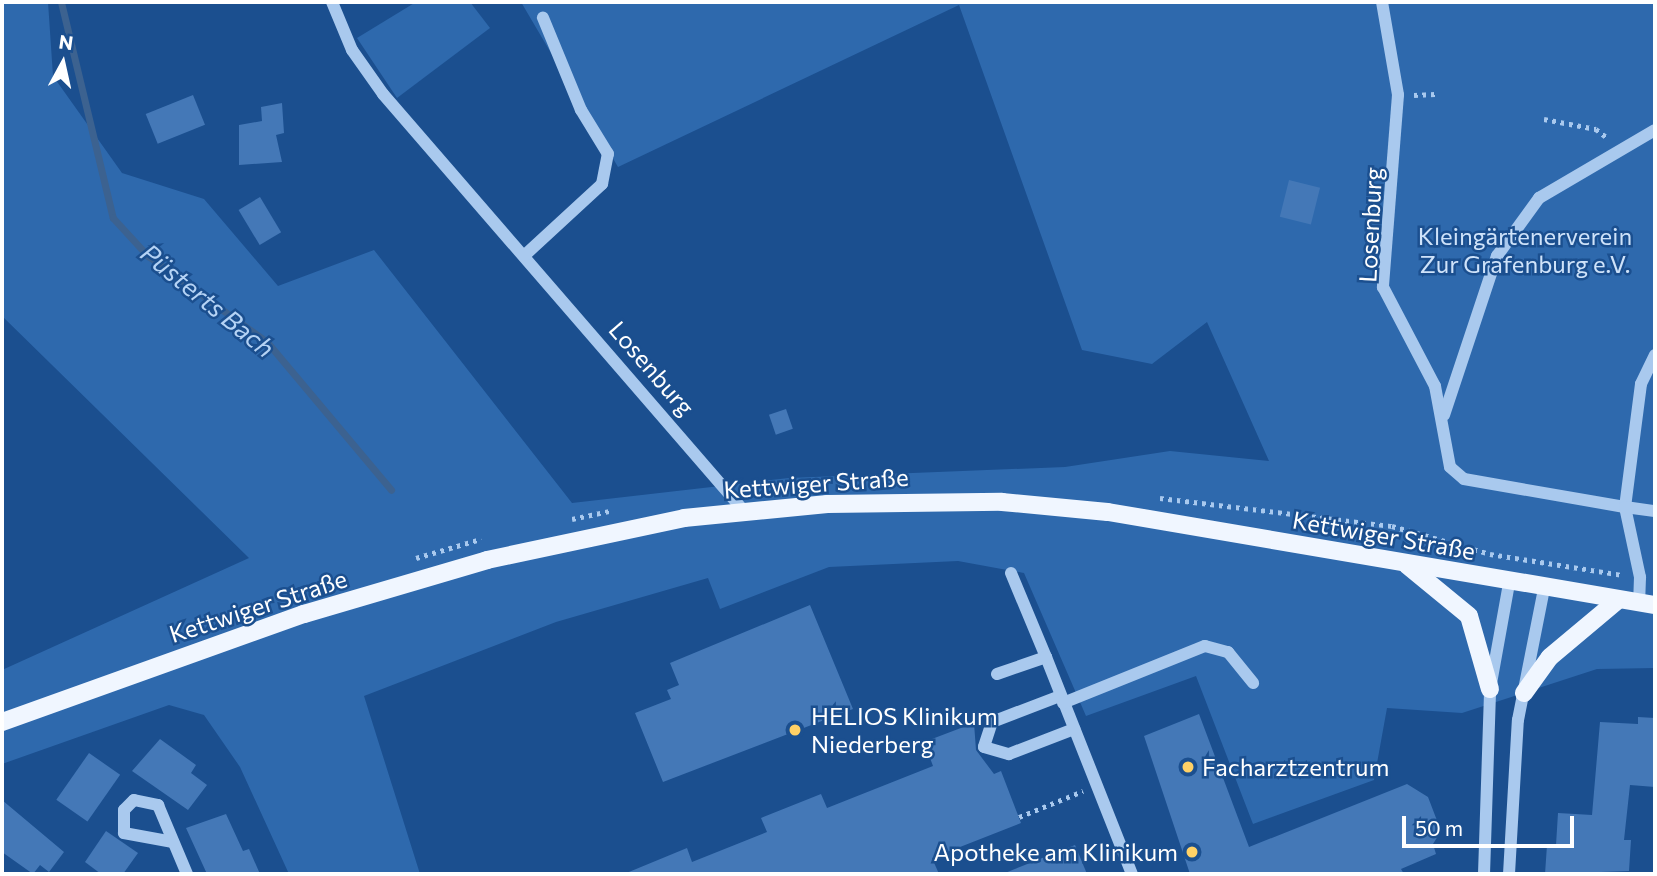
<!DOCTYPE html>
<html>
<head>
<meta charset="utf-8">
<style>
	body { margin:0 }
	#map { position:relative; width:1657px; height:876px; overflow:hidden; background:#1b4f8f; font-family:Commissioner,sans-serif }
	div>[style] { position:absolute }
	.green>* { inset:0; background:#2e69ad }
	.stream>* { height:7px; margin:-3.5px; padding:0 3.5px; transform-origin:3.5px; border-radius:3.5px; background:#3c6290 }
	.building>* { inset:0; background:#4478b7; transform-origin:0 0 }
	.path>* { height:4.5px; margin-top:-2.25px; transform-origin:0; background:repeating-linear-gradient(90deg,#a9c9ee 0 3.5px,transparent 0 8.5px) }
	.minor>* { height:12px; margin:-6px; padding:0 6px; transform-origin:6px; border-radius:6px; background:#a9c9ee }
	.major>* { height:18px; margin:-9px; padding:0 9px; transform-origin:9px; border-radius:9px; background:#f0f6ff }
	.dots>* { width:19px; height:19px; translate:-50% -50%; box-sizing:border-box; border:4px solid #1b4f8f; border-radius:50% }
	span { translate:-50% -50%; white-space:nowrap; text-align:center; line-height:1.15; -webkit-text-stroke:5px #1b4f8f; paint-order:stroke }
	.street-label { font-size:24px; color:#fff }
	.park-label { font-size:24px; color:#cfe3fa }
	.poi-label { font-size:24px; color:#fff }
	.left { translate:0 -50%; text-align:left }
	.right { translate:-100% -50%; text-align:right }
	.water-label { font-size:26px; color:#b5d3f5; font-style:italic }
	.frame { position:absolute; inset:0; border:4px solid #fff; pointer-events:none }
	.north { position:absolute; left:28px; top:28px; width:70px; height:70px; -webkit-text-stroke:5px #1b4f8f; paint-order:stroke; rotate:8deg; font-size:19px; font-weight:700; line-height:28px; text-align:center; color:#fff }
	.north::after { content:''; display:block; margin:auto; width:24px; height:32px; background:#fff; clip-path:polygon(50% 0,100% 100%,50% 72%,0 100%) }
	.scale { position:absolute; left:1402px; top:816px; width:172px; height:32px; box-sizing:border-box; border:4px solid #fff; border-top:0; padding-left:9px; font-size:21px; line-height:24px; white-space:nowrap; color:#fff; -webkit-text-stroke:5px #1b4f8f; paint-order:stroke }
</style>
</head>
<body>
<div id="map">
	<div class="green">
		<div style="clip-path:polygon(2px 2px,48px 2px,53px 76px,122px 173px,204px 199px,278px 286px,374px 250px,572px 503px,789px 478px,1065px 467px,1170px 451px,1269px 461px,1207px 322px,1152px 364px,1082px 350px,959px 5px,618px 167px,521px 2px,1655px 2px,1655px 668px,1597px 669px,1462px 713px,1387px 708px,1374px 780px,1253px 824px,1196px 676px,1086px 716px,1024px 573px,958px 561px,829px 567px,720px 609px,708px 578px,556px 622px,364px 696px,420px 874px,289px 874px,240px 767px,204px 715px,169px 705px,2px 764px,2px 670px,249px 558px,2px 316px)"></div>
		<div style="clip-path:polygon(416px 2px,470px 2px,490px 28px,397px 98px,357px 38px)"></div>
	</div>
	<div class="stream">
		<div style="left:61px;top:2px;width:222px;rotate:76.5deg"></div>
		<div style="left:113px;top:218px;width:52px;rotate:47.4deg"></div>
		<div style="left:148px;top:256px;width:147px;rotate:35.9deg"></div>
		<div style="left:267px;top:342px;width:193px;rotate:50deg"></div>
	</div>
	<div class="building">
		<div style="left:193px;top:95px;width:32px;height:51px;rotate:68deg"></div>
		<div style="clip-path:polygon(282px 103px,284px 133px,276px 135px,282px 162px,239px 165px,239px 125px,262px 121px,261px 107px)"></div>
		<div style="left:1289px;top:180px;width:32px;height:38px;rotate:14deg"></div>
		<div style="left:260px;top:197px;width:41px;height:25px;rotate:59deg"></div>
		<div style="left:786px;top:409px;width:21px;height:18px;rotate:71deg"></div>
		<div style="clip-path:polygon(810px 605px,853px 709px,663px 782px,635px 713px,671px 699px,667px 690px,679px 685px,670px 663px)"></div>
		<div style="clip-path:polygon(1199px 714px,1249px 847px,1407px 784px,1428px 797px,1441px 831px,1433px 844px,1436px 854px,1401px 869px,1404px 874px,1190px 874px,1144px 736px)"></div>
		<div style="clip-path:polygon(1638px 717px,1655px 718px,1655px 787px,1630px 785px,1624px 840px,1631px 840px,1629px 871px,1545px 874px,1547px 845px,1556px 845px,1558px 813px,1592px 815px,1600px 722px,1638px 724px)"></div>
		<div style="clip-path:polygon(974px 723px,976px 750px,994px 774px,1001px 771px,1021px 823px,932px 858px,939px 874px,624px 874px,687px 848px,692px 862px,767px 832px,761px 818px,821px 794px,827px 808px,933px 766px,924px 742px)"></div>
		<div style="clip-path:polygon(160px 739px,196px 765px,191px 773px,207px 785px,188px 810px,132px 771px)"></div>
		<div style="left:89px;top:753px;width:38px;height:57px;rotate:35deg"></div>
		<div style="clip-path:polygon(2px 800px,64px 852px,49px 872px,40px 865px,33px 874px,2px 852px)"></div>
		<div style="clip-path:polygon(226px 814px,243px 851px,249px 849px,260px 874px,207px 874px,186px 828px)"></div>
		<div style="clip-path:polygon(106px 831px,138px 853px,123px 874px,101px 874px,85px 862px)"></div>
		<div style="clip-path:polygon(1075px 845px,1087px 874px,1006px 874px,1005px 873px)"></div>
	</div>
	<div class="path">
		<div style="left:1414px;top:95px;width:21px;rotate:-3deg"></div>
		<div style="left:1544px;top:119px;width:53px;rotate:10.9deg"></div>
		<div style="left:1596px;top:129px;width:16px;rotate:38deg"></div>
		<div style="left:1160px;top:498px;width:234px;rotate:6.9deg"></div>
		<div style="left:1392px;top:526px;width:102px;rotate:15.9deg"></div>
		<div style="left:1490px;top:554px;width:135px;rotate:9deg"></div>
		<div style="left:572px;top:519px;width:40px;rotate:-12deg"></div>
		<div style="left:416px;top:558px;width:68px;rotate:-16.3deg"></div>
		<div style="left:1019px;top:817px;width:69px;rotate:-22.1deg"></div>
	</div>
	<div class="minor">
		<div style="left:332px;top:2px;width:52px;rotate:67.4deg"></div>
		<div style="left:352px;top:50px;width:54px;rotate:54.8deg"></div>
		<div style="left:383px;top:94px;width:552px;rotate:49.12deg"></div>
		<div style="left:1382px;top:2px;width:94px;rotate:80.2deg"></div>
		<div style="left:1398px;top:95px;width:193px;rotate:94.5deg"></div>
		<div style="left:1383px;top:287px;width:112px;rotate:62.3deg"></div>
		<div style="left:1435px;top:386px;width:82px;rotate:79.5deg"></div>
		<div style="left:1450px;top:467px;width:18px;rotate:41deg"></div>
		<div style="left:1464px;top:479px;width:163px;rotate:9.9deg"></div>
		<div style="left:1625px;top:507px;width:72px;rotate:77.9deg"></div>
		<div style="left:1640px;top:577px;width:26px;rotate:92deg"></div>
		<div style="left:525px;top:255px;width:105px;rotate:-42.7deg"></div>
		<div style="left:602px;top:184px;width:31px;rotate:-79deg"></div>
		<div style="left:608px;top:154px;width:52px;rotate:-121.5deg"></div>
		<div style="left:581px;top:110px;width:100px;rotate:-112.4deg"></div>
		<div style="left:1655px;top:355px;width:32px;rotate:116deg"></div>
		<div style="left:1641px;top:384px;width:124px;rotate:97.4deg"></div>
		<div style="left:1625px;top:507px;width:30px;rotate:8deg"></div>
		<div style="left:1444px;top:415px;width:168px;rotate:-71.6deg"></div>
		<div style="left:1497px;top:256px;width:72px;rotate:-54.1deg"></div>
		<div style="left:1539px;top:198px;width:134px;rotate:-30.4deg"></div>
		<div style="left:1011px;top:573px;width:91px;rotate:67.4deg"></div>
		<div style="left:997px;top:674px;width:52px;rotate:-19.1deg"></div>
		<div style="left:1046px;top:657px;width:233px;rotate:68.4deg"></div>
		<div style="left:1060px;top:696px;width:73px;rotate:159.1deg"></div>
		<div style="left:992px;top:722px;width:26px;rotate:108deg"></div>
		<div style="left:984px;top:747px;width:26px;rotate:16deg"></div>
		<div style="left:1009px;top:754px;width:70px;rotate:-21deg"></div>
		<div style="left:1063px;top:703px;width:153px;rotate:-21.9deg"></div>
		<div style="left:1205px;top:646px;width:24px;rotate:15deg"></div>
		<div style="left:1228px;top:652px;width:40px;rotate:51deg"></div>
		<div style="left:173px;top:842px;width:50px;rotate:-169.6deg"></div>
		<div style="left:124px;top:833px;width:23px;rotate:-90deg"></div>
		<div style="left:124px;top:810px;width:14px;rotate:-45deg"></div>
		<div style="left:134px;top:800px;width:25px;rotate:12deg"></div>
		<div style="left:158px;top:805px;width:75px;rotate:67.2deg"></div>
		<div style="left:1484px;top:874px;width:185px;rotate:-88.1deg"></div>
		<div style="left:1490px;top:689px;width:108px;rotate:-79.8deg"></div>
		<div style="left:1509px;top:874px;width:154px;rotate:-86.7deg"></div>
		<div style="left:1518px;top:720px;width:134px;rotate:-78.8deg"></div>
	</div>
	<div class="major">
		<div style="left:1407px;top:565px;width:80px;rotate:39.4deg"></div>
		<div style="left:1469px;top:616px;width:76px;rotate:74deg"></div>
		<div style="left:1524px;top:693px;width:44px;rotate:-54.2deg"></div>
		<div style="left:1550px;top:657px;width:89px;rotate:-40deg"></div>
		<div style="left:2px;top:722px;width:321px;rotate:-19.7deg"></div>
		<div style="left:304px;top:614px;width:191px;rotate:-16.4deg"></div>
		<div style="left:487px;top:560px;width:201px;rotate:-12deg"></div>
		<div style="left:684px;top:518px;width:144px;rotate:-5.6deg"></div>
		<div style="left:827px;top:504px;width:175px;rotate:-0.7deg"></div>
		<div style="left:1002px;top:502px;width:106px;rotate:5.4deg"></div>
		<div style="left:1108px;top:512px;width:555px;rotate:9.65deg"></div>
	</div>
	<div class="dots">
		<div style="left:795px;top:730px;background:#ffd166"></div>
		<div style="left:1188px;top:767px;background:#ffd166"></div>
		<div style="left:1192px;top:852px;background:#ffd166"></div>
	</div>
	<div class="street-label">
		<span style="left:1370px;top:225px;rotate:-87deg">Losenburg</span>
		<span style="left:652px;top:368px;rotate:49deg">Losenburg</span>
		<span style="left:816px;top:483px;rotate:-4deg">Kettwiger Straße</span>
		<span style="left:1384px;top:535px;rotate:10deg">Kettwiger Straße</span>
		<span style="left:258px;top:606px;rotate:-18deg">Kettwiger Straße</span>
	</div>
	<div class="park-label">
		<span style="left:1525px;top:250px">Kleingärtenerverein<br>Zur Grafenburg e.V.</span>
	</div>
	<div class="poi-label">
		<span class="left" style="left:811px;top:730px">HELIOS Klinikum<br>Niederberg</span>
		<span class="left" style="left:1202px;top:767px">Facharztzentrum</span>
		<span class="right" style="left:1178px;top:852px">Apotheke am Klinikum</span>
	</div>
	<div class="water-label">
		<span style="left:208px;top:300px;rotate:39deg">Püsterts Bach</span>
	</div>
	<div class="frame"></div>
	<div class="north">N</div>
	<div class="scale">50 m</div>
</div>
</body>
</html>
